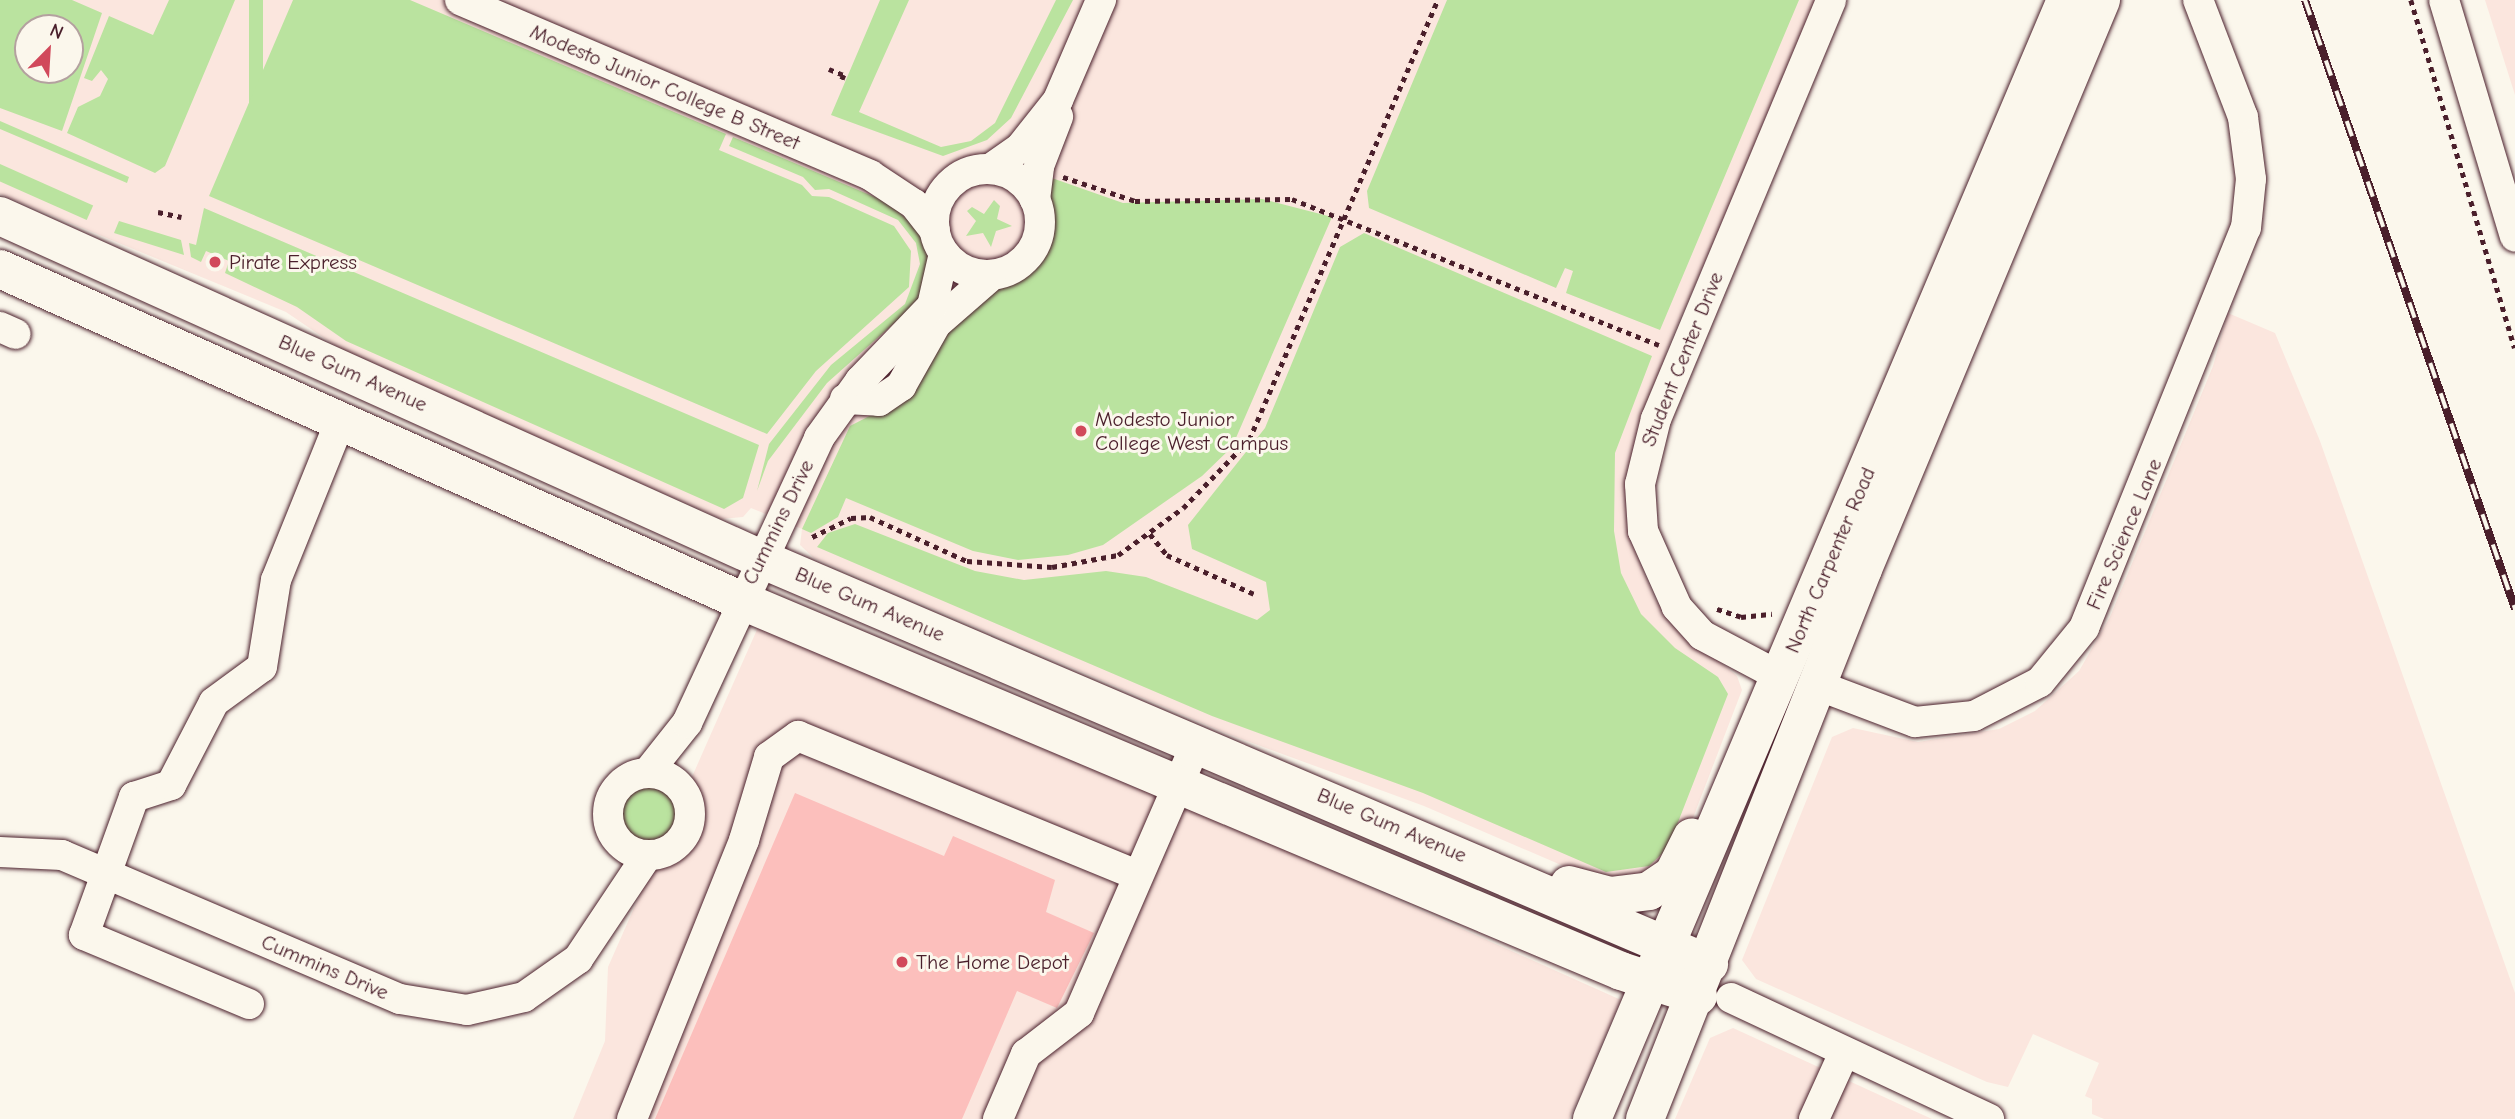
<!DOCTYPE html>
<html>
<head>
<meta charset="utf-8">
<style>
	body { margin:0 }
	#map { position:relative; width:2515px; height:1119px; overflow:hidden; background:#fbf7ec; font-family:"Comic Neue",sans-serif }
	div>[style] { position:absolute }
	.built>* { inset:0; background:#fbe6de }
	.green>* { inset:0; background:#bae39f; transform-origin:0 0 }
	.round { border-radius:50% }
	.building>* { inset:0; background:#fcbfbc }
	.path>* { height:4.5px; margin-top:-2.25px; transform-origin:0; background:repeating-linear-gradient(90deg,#4a1f2b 0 5px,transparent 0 10px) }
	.roads { filter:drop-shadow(0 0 2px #4a1f2b) drop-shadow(0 0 2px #4a1f2b) }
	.minor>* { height:30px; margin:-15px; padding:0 15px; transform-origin:15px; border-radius:15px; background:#fbf7ec }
	.minor>.ring { margin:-15px; padding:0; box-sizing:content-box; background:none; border:30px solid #fbf7ec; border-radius:50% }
	.major>* { height:38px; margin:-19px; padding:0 19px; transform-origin:19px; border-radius:19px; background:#fbf7ec }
	.rail>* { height:8px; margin-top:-4px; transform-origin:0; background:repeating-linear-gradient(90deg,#fbf7ec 0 16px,#4a1f2b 0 32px); box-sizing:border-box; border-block:2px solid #4a1f2b }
	.dots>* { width:19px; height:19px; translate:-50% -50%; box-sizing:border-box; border:4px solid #fbf7ec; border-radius:50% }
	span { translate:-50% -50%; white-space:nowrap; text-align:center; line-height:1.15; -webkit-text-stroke:6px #fbf7ec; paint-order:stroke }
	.street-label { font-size:21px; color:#4a1f2b }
	.poi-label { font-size:21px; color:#4a1f2b }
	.left { translate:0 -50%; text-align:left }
	.north { position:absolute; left:14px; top:14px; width:70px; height:70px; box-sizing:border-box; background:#fbf7ec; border:2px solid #b4a19f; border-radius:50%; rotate:24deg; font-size:19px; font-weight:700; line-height:28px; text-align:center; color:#4a1f2b }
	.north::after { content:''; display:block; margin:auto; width:24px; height:32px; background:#d1495b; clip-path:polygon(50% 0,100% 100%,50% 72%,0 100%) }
</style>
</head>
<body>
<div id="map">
	<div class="built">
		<div style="clip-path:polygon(evenodd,0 0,1819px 0,1667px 349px,1627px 503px,1630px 539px,1655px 599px,1669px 620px,1737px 676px,1742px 690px,1683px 844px,1640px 883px,1582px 874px,1424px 806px,1228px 734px,814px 558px,800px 545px,802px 529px,751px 508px,743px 517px,721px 519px,349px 355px,286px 312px,0 194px,0 0,28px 28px,70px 28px,70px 70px,28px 70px,28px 28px)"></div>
		<div style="clip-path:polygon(2485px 0,2515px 0,2515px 95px)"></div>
		<div style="clip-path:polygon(2228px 313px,2275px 333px,2320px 441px,2515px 993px,2515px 1119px,2104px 1119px,2092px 1114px,2092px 1099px,2085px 1096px,2099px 1063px,2033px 1034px,2008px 1087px,1987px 1082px,1756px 979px,1742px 960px,1832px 737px,1853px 728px,1918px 742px,1999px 729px,2035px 711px,2079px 671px,2110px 617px,2213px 366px)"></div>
		<div style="clip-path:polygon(763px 616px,1621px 1000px,1569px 1119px,573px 1119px,605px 1041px,608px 967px)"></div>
		<div style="clip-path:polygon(1733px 1028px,1932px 1119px,1675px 1119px,1710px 1038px)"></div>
	</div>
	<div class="green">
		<div style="clip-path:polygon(evenodd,0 0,72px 0,102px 13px,62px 131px,0 108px,0 0,28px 28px,70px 28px,70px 70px,28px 70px,28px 28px)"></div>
		<div style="clip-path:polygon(169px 0,235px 0,165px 166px,155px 173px,67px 133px,78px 107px,100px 96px,108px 79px,101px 70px,92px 81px,84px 78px,109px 16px,153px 35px)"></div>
		<div style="left:249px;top:0;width:14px;height:187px"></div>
		<div style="clip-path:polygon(293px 0,410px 0,726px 134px,719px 150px,802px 185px,812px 196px,829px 197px,894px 226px,911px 251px,909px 287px,816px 371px,767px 434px,209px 196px)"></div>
		<div style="clip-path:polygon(880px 0,909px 0,859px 112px,941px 147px,971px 141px,995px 123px,1056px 0,1073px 0,1011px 118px,987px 140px,943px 156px,831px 115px)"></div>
		<div style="clip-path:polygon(1447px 0,1799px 0,1660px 330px,1566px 293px,1573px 271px,1565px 268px,1556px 288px,1369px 208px,1367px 191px)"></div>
		<div style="clip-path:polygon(0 121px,129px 177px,127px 183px,0 129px)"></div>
		<div style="clip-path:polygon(733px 137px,889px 203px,922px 233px,929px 255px,920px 300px,827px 383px,768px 461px,757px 491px,769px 444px,831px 365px,905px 304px,920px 264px,916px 243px,898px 220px,829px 189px,815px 190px,803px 177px,729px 146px)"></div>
		<div style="left:0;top:164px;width:102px;height:16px;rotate:24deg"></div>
		<div style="clip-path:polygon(1049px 177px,1123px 203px,1262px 199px,1332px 217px,1232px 447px,1202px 476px,1103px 545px,1068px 555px,1018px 560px,973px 551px,846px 498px,838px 517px,811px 533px,802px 529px,850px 426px,881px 410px,941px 338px,991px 292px,1038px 262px,1050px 233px)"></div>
		<div style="clip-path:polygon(994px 200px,1000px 206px,997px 219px,1012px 226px,996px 231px,991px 247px,983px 233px,966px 236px,976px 221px,967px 211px,972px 207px,984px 214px)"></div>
		<div style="clip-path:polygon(204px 208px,759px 445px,743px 498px,724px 509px,346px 341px,297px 307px,225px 273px,229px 261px,206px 251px,201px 262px,191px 257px,189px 243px,196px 245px)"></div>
		<div style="clip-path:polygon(119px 221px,181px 240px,184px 255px,114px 233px)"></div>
		<div style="clip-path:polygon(1364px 233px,1652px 356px,1615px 453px,1614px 531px,1621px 573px,1641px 614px,1675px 648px,1718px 677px,1728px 694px,1668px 848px,1649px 866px,1606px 872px,1423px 793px,1212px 716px,817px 547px,828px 533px,855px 524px,975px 571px,1024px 580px,1106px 571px,1146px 577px,1257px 620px,1270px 610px,1266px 582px,1192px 549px,1188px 525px,1265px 428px,1340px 247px)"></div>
		<div class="round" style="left:622px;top:786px;width:56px;height:56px"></div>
	</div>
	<div class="building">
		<div style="clip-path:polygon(795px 793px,944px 856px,953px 836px,1055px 880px,1046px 912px,1094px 933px,1057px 1008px,1017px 991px,962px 1119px,655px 1119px)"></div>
	</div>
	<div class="path">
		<div style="left:2411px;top:0;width:363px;rotate:73.4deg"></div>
		<div style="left:829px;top:69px;width:16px;rotate:22deg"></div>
		<div style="left:844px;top:75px;width:5px;rotate:112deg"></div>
		<div style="left:1063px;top:177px;width:76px;rotate:18.4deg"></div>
		<div style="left:1135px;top:201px;width:157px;rotate:-0.7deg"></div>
		<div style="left:1292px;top:199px;width:395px;rotate:21.7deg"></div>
		<div style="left:158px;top:212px;width:24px;rotate:12deg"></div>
		<div style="left:1150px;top:534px;width:27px;rotate:51deg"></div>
		<div style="left:1167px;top:555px;width:95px;rotate:24.1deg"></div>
		<div style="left:812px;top:537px;width:43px;rotate:-26deg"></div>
		<div style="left:851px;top:518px;width:19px;rotate:-3deg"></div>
		<div style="left:870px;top:517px;width:107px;rotate:24.4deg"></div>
		<div style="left:967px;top:561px;width:85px;rotate:4deg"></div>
		<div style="left:1052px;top:567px;width:67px;rotate:-10.3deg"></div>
		<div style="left:1118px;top:555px;width:80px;rotate:-35.9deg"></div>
		<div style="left:1183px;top:508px;width:95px;rotate:-45.9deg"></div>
		<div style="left:1249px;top:440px;width:479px;rotate:-66.8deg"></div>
		<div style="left:1717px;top:609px;width:25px;rotate:18deg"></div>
		<div style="left:1741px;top:617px;width:31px;rotate:-6deg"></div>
	</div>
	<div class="roads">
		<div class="minor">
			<div style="left:460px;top:0;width:446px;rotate:23.1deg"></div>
			<div style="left:870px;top:175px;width:53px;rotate:33.4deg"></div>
			<div style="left:914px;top:204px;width:34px;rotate:52deg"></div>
			<div style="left:2444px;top:0;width:247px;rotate:73.3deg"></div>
			<div style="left:990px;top:169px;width:37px;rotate:-35deg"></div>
			<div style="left:1020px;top:148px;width:61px;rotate:-51.6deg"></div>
			<div style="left:1058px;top:100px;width:109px;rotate:-66.7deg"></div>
			<div class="ring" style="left:934px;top:169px;width:76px;height:76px"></div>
			<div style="left:1035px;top:200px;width:34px;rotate:-83deg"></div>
			<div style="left:1039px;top:166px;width:53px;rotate:-68.8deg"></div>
			<div style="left:0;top:327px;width:17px;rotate:24deg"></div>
			<div style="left:921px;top:337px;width:93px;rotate:-41.1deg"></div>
			<div style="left:845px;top:399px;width:34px;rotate:3deg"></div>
			<div style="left:879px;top:401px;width:27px;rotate:-34deg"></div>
			<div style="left:901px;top:386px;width:69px;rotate:-60.5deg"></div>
			<div style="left:1779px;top:676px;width:87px;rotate:-152deg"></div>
			<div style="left:1702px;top:635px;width:38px;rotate:-132deg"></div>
			<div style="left:1677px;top:607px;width:83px;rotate:-114.1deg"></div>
			<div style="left:1643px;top:531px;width:47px;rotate:-93.7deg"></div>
			<div style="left:1640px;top:484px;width:67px;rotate:-76.2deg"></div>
			<div style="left:1656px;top:419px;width:454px;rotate:-67.3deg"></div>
			<div style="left:1817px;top:685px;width:105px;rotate:20.7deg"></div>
			<div style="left:1915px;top:722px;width:59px;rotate:-5.8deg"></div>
			<div style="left:1974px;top:716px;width:74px;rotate:-27.3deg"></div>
			<div style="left:2040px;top:682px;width:70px;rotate:-50.8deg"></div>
			<div style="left:2084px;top:628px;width:432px;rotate:-68deg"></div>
			<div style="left:2246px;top:228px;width:49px;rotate:-84.2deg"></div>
			<div style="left:2251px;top:179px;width:63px;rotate:-97.4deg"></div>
			<div style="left:2243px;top:117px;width:125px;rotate:-111deg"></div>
			<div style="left:648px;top:772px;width:63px;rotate:-51.5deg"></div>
			<div style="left:687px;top:723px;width:314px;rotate:-65.1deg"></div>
			<div style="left:819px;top:438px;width:70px;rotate:-54.3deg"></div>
			<div style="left:860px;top:381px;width:104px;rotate:-46.2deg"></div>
			<div style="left:932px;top:306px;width:54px;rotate:-77.2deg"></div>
			<div class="ring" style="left:608px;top:773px;width:52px;height:52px"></div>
			<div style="left:0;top:852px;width:62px;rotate:2.8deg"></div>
			<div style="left:62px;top:855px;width:367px;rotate:23.1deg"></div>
			<div style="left:400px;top:999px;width:68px;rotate:9.3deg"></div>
			<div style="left:467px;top:1010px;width:58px;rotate:-12.8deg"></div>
			<div style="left:524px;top:997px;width:66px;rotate:-35.1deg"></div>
			<div style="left:578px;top:959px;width:124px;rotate:-56.2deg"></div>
			<div style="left:1731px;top:998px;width:285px;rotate:25.1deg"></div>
			<div style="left:249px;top:1004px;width:179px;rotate:-157.3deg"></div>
			<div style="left:84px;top:935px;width:147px;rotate:-70.1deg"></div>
			<div style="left:134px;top:797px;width:39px;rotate:-18deg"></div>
			<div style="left:171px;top:785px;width:93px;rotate:-62.6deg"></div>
			<div style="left:214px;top:702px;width:59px;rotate:-36.1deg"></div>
			<div style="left:262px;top:667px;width:88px;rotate:-80.9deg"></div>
			<div style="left:276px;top:580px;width:168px;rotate:-68deg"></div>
			<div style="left:632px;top:1119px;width:301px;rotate:-68.1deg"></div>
			<div style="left:744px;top:840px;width:87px;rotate:-73.2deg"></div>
			<div style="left:769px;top:757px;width:36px;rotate:-36deg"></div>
			<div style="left:798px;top:736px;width:366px;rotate:22.3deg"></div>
			<div style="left:998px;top:1119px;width:71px;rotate:-66.7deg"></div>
			<div style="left:1026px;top:1054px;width:67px;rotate:-37.7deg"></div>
			<div style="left:1079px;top:1013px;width:296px;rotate:-66.5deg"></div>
			<div style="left:1814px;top:1119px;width:72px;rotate:-65.6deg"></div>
		</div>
		<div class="major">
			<div style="left:0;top:216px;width:835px;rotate:24.26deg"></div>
			<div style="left:761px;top:559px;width:1031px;rotate:23.13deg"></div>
			<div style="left:0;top:269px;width:811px;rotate:24.1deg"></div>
			<div style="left:740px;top:600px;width:956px;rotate:22.84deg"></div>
			<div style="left:1621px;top:971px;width:81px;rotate:18deg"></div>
			<div style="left:1569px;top:885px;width:42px;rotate:15deg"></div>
			<div style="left:1610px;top:896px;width:39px;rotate:-7deg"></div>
			<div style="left:1649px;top:891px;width:29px;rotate:-34deg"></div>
			<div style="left:1673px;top:875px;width:42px;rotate:-63.4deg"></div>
			<div style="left:1592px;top:1119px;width:1215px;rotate:-67.04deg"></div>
			<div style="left:1645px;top:1119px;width:592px;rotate:-68.38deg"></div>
			<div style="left:1863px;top:569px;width:617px;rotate:-67.3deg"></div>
		</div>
	</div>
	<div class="rail">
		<div style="left:2305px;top:0;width:644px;rotate:70.97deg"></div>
	</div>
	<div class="dots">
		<div style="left:215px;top:262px;background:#d1495b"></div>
		<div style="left:1081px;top:431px;background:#d1495b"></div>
		<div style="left:902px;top:962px;background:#d1495b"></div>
	</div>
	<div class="street-label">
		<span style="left:665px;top:87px;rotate:23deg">Modesto Junior College B Street</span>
		<span style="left:1682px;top:359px;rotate:-68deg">Student Center Drive</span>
		<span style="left:353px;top:373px;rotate:24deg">Blue Gum Avenue</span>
		<span style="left:778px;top:522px;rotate:-64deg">Cummins Drive</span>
		<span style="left:2124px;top:534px;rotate:-67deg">Fire Science Lane</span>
		<span style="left:1830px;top:560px;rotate:-67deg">North Carpenter Road</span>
		<span style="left:870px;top:604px;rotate:23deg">Blue Gum Avenue</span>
		<span style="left:1392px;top:825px;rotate:23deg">Blue Gum Avenue</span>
		<span style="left:325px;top:967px;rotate:23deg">Cummins Drive</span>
	</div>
	<div class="poi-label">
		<span class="left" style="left:229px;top:262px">Pirate Express</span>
		<span class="left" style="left:1095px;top:431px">Modesto Junior<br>College West Campus</span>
		<span class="left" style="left:916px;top:962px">The Home Depot</span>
	</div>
	<div class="north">N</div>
</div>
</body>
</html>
